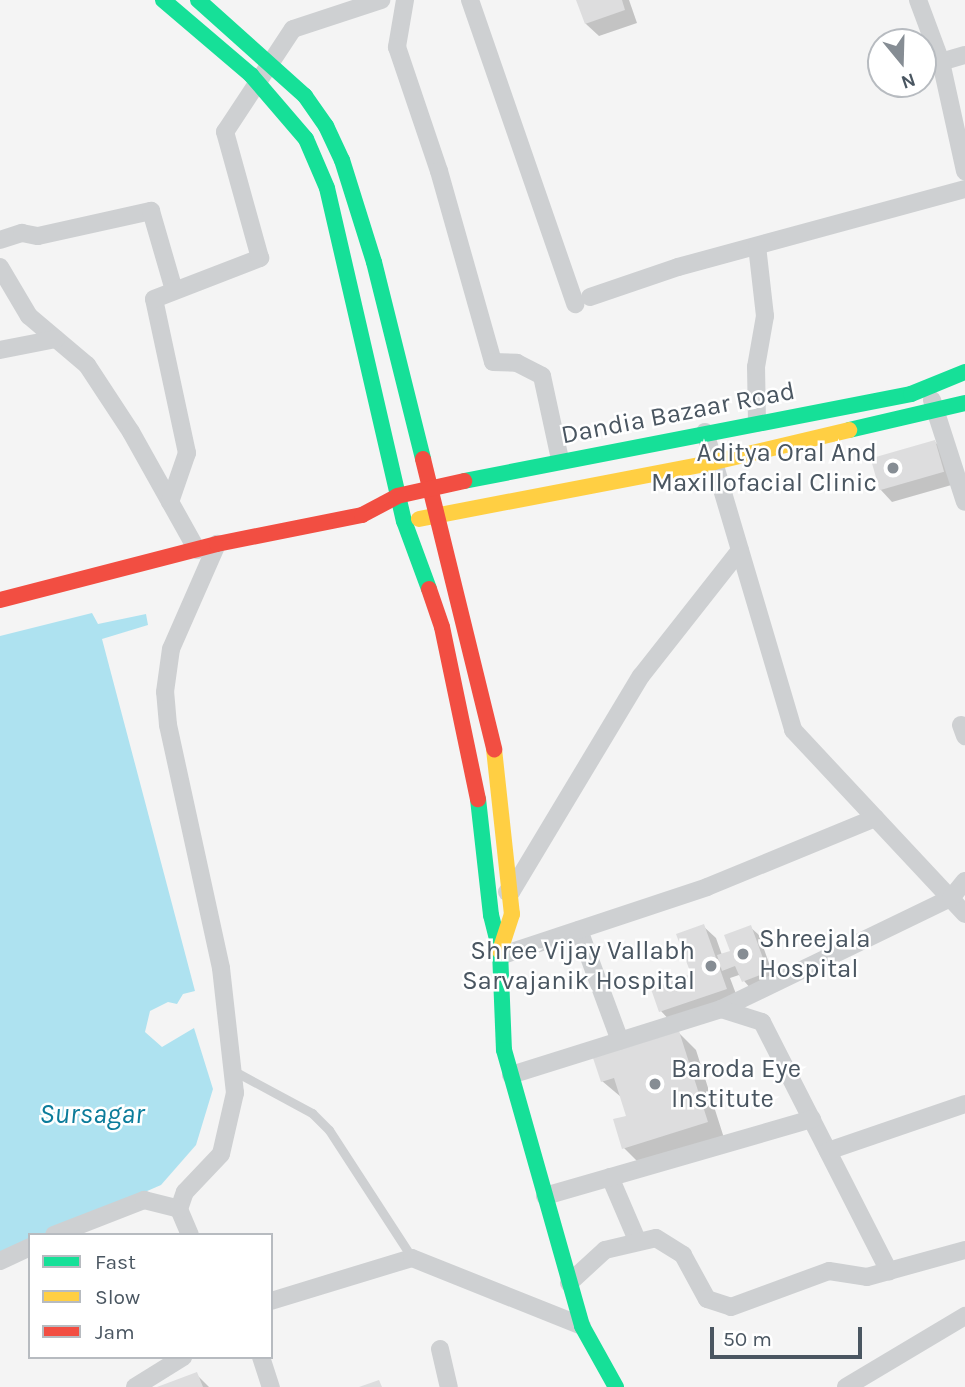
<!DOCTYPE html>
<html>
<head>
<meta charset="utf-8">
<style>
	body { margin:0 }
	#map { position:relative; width:965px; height:1387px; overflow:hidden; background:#f4f4f4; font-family:Karla,sans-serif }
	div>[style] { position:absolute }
	.water>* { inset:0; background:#aee2f0 }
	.shadow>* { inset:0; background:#0003 }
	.building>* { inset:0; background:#ddddde; transform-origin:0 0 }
	.lane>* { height:9px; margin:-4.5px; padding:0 4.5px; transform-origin:4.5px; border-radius:4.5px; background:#ced0d2 }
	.street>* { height:18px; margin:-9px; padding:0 9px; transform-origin:9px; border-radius:9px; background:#ced0d2 }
	.fast>* { height:16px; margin:-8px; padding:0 8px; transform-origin:8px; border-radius:8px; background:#16e098 }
	.slow>* { height:16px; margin:-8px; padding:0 8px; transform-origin:8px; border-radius:8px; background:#ffcf43 }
	.jam>* { height:16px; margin:-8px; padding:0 8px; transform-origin:8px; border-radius:8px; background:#f24e42 }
	.dots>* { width:19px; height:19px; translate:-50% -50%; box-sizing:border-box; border:4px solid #fff; border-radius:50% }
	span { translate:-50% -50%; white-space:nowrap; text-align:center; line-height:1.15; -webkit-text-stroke:5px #fff; paint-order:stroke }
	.street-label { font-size:26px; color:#4a5661 }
	.poi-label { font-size:26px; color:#4a5661 }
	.right { translate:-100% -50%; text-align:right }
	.left { translate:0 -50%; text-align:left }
	.water-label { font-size:28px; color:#0c7c9b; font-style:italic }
	.legend { position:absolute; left:28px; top:1233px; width:245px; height:126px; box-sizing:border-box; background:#fff; border:2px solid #b7bbc0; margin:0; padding:9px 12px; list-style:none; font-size:21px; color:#4a5661 }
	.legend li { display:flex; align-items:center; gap:14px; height:35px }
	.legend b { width:35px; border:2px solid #b7bbc0 }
	.north { position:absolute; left:867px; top:28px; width:70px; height:70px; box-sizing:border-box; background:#fff; border:2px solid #b7bbc0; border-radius:50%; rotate:161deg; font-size:19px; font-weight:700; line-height:28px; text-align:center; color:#4a5661 }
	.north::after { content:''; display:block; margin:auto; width:24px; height:32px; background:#868d94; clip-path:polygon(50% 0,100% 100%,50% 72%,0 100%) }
	.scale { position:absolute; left:710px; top:1327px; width:152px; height:32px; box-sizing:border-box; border:4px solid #4a5661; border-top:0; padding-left:9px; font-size:21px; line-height:24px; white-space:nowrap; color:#4a5661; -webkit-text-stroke:5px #fff; paint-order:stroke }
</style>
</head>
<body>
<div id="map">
	<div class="water">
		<div style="clip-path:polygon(92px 613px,98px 624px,146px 614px,148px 625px,102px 639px,195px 991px,183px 994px,177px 1004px,168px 1002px,150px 1011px,145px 1032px,162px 1047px,194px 1028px,213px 1089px,196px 1145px,161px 1185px,46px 1235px,30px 1235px,30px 1242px,0 1256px,0 636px)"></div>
	</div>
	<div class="shadow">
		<div style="clip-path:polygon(578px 0,629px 0,637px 23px,599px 36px,586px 24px)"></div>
		<div style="clip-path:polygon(935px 442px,947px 454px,955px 484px,892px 502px,880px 489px)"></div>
		<div style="clip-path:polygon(703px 926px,716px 938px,722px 955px,732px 952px,750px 927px,759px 935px,775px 980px,751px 989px,739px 975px,730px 978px,739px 1002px,673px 1024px,661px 1011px,693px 976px)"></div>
		<div style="clip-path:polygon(679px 1033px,696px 1050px,724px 1138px,641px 1165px,624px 1148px,628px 1117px,621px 1097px,602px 1081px)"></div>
		<div style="clip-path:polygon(196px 1374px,209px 1387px,161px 1387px)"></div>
	</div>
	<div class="building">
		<div style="clip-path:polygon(576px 0,622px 0,625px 10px,585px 24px)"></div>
		<div style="left:935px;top:440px;width:33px;height:67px;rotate:74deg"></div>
		<div style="clip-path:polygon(704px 924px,727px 989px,659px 1012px,651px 989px,691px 974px,676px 934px)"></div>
		<div style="clip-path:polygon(751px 925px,768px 972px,742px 982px,735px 966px,722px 971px,717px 955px,730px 951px,724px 935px)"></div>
		<div style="clip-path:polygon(679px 1031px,708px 1122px,622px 1149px,613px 1119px,626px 1116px,614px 1078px,601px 1082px,593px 1058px)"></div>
		<div style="clip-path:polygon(197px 1372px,203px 1387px,157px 1387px)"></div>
		<div style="clip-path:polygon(379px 1380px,382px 1387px,359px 1387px)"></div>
	</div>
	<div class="lane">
		<div style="left:234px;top:1071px;width:89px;rotate:28.3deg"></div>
		<div style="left:312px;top:1113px;width:24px;rotate:45deg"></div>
		<div style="left:329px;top:1130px;width:153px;rotate:57deg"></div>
	</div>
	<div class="street">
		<div style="left:405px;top:0;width:48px;rotate:99.7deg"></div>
		<div style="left:397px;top:47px;width:131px;rotate:71.3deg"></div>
		<div style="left:439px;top:171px;width:198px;rotate:74.2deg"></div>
		<div style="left:493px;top:362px;width:24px;rotate:2deg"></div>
		<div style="left:517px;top:363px;width:28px;rotate:27deg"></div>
		<div style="left:542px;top:376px;width:85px;rotate:77.8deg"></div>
		<div style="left:470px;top:0;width:322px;rotate:70.9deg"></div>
		<div style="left:918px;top:0;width:66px;rotate:69.6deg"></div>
		<div style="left:965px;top:55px;width:25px;rotate:164deg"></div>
		<div style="left:941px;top:62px;width:112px;rotate:77.6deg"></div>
		<div style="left:0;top:240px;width:23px;rotate:-18deg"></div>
		<div style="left:22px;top:233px;width:16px;rotate:11deg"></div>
		<div style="left:38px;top:236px;width:116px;rotate:-12.5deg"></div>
		<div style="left:151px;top:211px;width:82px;rotate:73.8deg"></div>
		<div style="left:0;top:267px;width:57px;rotate:59.4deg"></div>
		<div style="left:29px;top:316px;width:76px;rotate:40.2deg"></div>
		<div style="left:87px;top:365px;width:80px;rotate:56.7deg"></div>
		<div style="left:131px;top:432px;width:135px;rotate:60.8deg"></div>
		<div style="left:590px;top:297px;width:93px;rotate:-18.8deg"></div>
		<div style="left:678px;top:267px;width:297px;rotate:-15.2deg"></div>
		<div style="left:0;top:350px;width:57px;rotate:-11.1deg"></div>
		<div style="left:932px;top:400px;width:107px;rotate:72.1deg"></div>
		<div style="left:757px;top:423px;width:56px;rotate:-91deg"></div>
		<div style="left:756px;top:367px;width:52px;rotate:-80deg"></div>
		<div style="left:765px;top:316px;width:70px;rotate:-96.5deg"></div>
		<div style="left:705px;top:432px;width:311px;rotate:73.5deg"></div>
		<div style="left:793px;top:730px;width:252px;rotate:46.9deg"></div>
		<div style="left:170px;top:502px;width:52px;rotate:-70.9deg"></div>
		<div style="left:187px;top:453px;width:157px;rotate:-102.1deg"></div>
		<div style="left:154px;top:299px;width:114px;rotate:-21.1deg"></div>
		<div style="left:260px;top:258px;width:131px;rotate:-105.5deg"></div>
		<div style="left:225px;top:132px;width:123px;rotate:-56.6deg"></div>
		<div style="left:293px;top:29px;width:93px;rotate:-18.2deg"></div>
		<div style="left:961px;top:725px;width:12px;rotate:70deg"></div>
		<div style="left:507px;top:892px;width:4px"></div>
		<div style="left:511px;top:892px;width:252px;rotate:-59deg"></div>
		<div style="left:641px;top:676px;width:160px;rotate:-51.8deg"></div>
		<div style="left:579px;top:930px;width:118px;rotate:69.7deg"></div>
		<div style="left:500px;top:956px;width:218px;rotate:-18.4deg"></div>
		<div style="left:707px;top:887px;width:182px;rotate:-22.3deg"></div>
		<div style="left:721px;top:1009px;width:255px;rotate:-25.8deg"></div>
		<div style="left:951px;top:898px;width:22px;rotate:-51deg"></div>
		<div style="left:511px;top:1075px;width:220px;rotate:-17.4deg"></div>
		<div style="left:721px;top:1009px;width:43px;rotate:17.6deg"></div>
		<div style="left:762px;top:1022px;width:280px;rotate:63deg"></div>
		<div style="left:828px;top:1151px;width:145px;rotate:-18.9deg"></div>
		<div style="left:610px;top:1177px;width:69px;rotate:66.8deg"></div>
		<div style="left:545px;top:1196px;width:278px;rotate:-16.1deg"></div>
		<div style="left:54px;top:1235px;width:97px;rotate:-21.3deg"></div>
		<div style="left:144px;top:1200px;width:36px;rotate:14deg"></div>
		<div style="left:190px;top:1235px;width:28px;rotate:-113deg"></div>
		<div style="left:179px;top:1209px;width:18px;rotate:-71deg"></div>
		<div style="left:185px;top:1192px;width:52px;rotate:-46.5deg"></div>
		<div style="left:221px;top:1154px;width:63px;rotate:-77.1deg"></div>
		<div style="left:235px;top:1093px;width:126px;rotate:-96.4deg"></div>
		<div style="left:221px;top:968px;width:249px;rotate:-102.3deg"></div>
		<div style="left:168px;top:725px;width:33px;rotate:-95deg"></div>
		<div style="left:165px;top:692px;width:43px;rotate:-82.1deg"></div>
		<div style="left:171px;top:649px;width:115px;rotate:-66.3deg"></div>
		<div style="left:0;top:1261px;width:33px;rotate:-25deg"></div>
		<div style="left:569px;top:1283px;width:49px;rotate:-42.5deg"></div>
		<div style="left:605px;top:1250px;width:52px;rotate:-13.2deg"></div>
		<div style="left:656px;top:1238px;width:32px;rotate:32deg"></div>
		<div style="left:683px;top:1255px;width:50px;rotate:61.4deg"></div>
		<div style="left:707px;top:1299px;width:25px;rotate:18deg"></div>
		<div style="left:731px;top:1307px;width:104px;rotate:-20.2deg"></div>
		<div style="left:829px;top:1271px;width:38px;rotate:9deg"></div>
		<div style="left:867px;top:1277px;width:102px;rotate:-15.4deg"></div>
		<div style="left:271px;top:1301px;width:147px;rotate:-17deg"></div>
		<div style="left:412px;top:1258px;width:183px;rotate:21.8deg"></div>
		<div style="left:440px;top:1349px;width:39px;rotate:77deg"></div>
		<div style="left:261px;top:1357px;width:32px;rotate:72deg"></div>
		<div style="left:135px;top:1387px;width:57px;rotate:-32deg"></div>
		<div style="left:846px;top:1387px;width:139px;rotate:-30.8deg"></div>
	</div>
	<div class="fast">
		<div style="left:163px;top:0;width:116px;rotate:40.4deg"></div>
		<div style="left:251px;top:75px;width:84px;rotate:49.3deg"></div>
		<div style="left:306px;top:139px;width:53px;rotate:66.8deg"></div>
		<div style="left:327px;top:188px;width:342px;rotate:77deg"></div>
		<div style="left:404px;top:521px;width:72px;rotate:69.8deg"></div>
		<div style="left:198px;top:0;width:144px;rotate:41.9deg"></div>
		<div style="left:305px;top:96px;width:37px;rotate:55deg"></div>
		<div style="left:326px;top:126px;width:38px;rotate:65deg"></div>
		<div style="left:342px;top:160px;width:107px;rotate:72.6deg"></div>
		<div style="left:374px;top:262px;width:203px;rotate:76deg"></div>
		<div style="left:849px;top:430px;width:119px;rotate:-13.1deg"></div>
		<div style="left:464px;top:481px;width:455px;rotate:-11deg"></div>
		<div style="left:911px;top:394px;width:58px;rotate:-22.2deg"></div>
		<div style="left:478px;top:799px;width:117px;rotate:83.6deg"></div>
		<div style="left:491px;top:915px;width:37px;rotate:76deg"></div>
		<div style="left:500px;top:951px;width:99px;rotate:87.7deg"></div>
		<div style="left:504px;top:1050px;width:287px;rotate:74.2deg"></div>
		<div style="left:582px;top:1326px;width:70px;rotate:60.9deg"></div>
	</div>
	<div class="slow">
		<div style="left:419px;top:519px;width:300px;rotate:-10.9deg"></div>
		<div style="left:714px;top:462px;width:139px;rotate:-13.3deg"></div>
		<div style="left:494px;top:749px;width:166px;rotate:83.8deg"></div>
		<div style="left:512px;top:914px;width:39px;rotate:108deg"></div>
	</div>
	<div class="jam">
		<div style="left:423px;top:459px;width:299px;rotate:76.2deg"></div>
		<div style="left:429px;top:589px;width:40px;rotate:71.1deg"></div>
		<div style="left:442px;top:627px;width:176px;rotate:78.2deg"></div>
		<div style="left:0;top:600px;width:224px;rotate:-14.5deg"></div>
		<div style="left:217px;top:544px;width:148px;rotate:-11.3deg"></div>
		<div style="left:362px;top:515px;width:40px;rotate:-28deg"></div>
		<div style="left:397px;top:496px;width:69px;rotate:-12.6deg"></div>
	</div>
	<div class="dots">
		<div style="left:893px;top:468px;background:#868d94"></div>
		<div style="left:743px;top:954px;background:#868d94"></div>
		<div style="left:711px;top:966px;background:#868d94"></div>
		<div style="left:655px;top:1084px;background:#868d94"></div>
	</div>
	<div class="street-label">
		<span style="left:678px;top:413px;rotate:-11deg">Dandia Bazaar Road</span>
	</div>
	<div class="poi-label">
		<span class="right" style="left:877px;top:468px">Aditya Oral And<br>Maxillofacial Clinic</span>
		<span class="left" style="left:759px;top:954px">Shreejala<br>Hospital</span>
		<span class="right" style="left:695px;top:966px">Shree Vijay Vallabh<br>Sarvajanik Hospital</span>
		<span class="left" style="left:671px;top:1084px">Baroda Eye<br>Institute</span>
	</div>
	<div class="water-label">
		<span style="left:92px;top:1114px">Sursagar</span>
	</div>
	<ul class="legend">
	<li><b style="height:9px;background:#16e098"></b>Fast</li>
	<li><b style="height:9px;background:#ffcf43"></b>Slow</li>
	<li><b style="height:9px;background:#f24e42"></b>Jam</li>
	</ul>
	<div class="north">N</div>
	<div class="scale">50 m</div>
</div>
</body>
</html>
